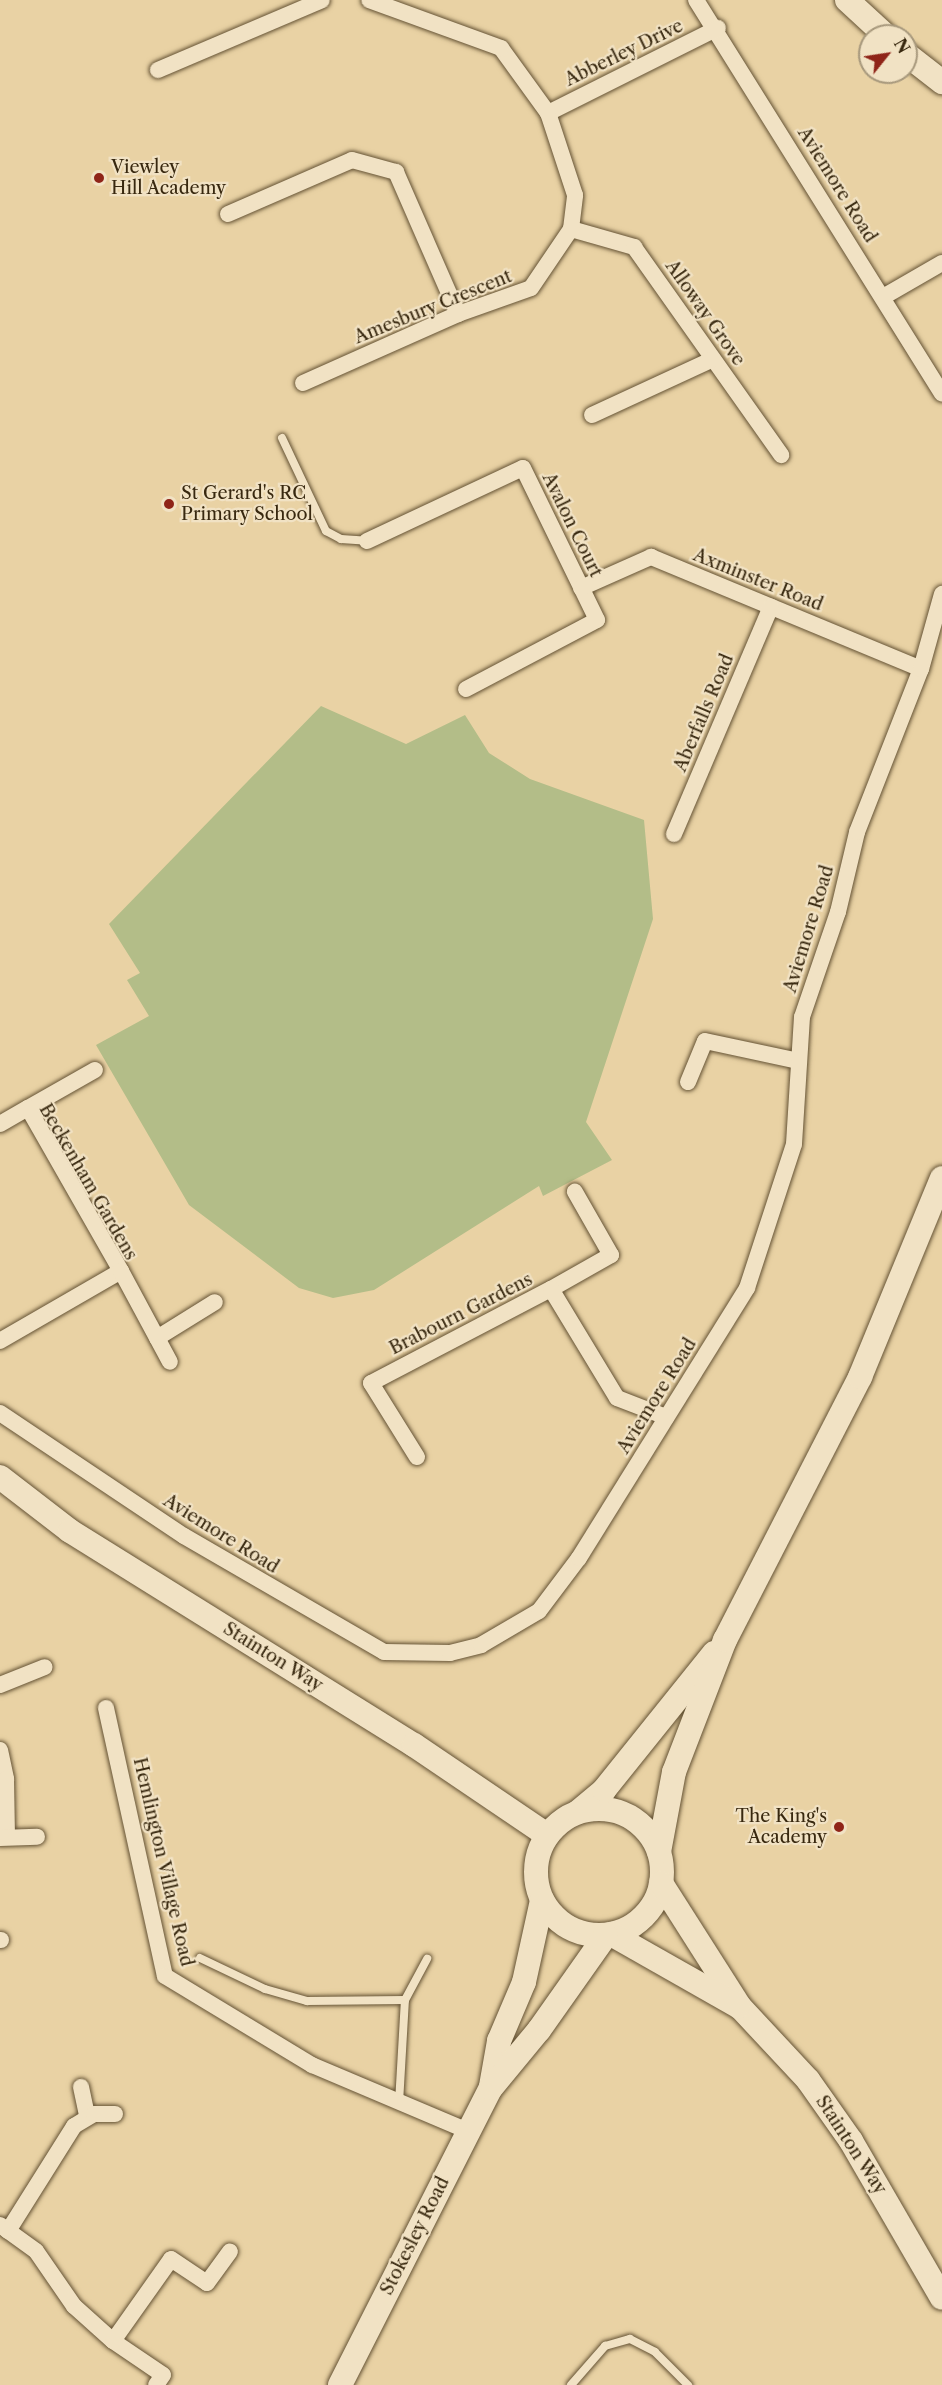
<!DOCTYPE html>
<html>
<head>
<meta charset="utf-8">
<style>
	body { margin:0 }
	#map { position:relative; width:942px; height:2385px; overflow:hidden; background:#e9d2a4; font-family:"Libre Caslon Text",serif }
	div>[style] { position:absolute }
	.green>* { inset:0; background:#b3bd88 }
	.roads { filter:drop-shadow(0 0 2px #645234) drop-shadow(0 0 2px #645234) }
	.lane>* { height:8px; margin:-4px; padding:0 4px; transform-origin:4px; border-radius:4px; background:#f1e2c4 }
	.street>* { height:16px; margin:-8px; padding:0 8px; transform-origin:8px; border-radius:8px; background:#f1e2c4 }
	.secondary>* { height:24px; margin:-12px; padding:0 12px; transform-origin:12px; border-radius:12px; background:#f1e2c4 }
	.secondary>.ring { margin:-12px; padding:0; box-sizing:content-box; background:none; border:24px solid #f1e2c4; border-radius:50% }
	.dots>* { width:16px; height:16px; translate:-50% -50%; box-sizing:border-box; border:3px solid #f1e2c4; border-radius:50% }
	span { translate:-50% -50%; white-space:nowrap; text-align:center; line-height:1.15; -webkit-text-stroke:4.5px #f1e2c4; paint-order:stroke }
	.street-label { font-size:18px; color:#38280f }
	.poi-label { font-size:18px; color:#38280f }
	.left { translate:0 -50%; text-align:left }
	.right { translate:-100% -50%; text-align:right }
	.north { position:absolute; left:858px; top:24px; width:60px; height:60px; box-sizing:border-box; background:#f1e2c4; border:2px solid #a7987c; border-radius:50%; rotate:60deg; font-size:16px; font-weight:700; line-height:24px; text-align:center; color:#38280f }
	.north::after { content:''; display:block; margin:auto; width:21px; height:27px; background:#8f2418; clip-path:polygon(50% 0,100% 100%,50% 72%,0 100%) }
</style>
</head>
<body>
<div id="map">
	<div class="green">
		<div style="clip-path:polygon(321px 706px,406px 744px,465px 715px,489px 753px,530px 779px,644px 820px,653px 919px,586px 1122px,612px 1160px,543px 1196px,539px 1186px,374px 1290px,333px 1298px,299px 1288px,189px 1205px,96px 1045px,149px 1016px,127px 980px,140px 973px,109px 924px)"></div>
	</div>
	<div class="roads">
		<div class="lane">
			<div style="left:282px;top:438px;width:103px;rotate:64.7deg"></div>
			<div style="left:326px;top:531px;width:17px;rotate:28deg"></div>
			<div style="left:341px;top:539px;width:26px;rotate:4deg"></div>
			<div style="left:200px;top:1958px;width:72px;rotate:25.5deg"></div>
			<div style="left:265px;top:1989px;width:44px;rotate:15.9deg"></div>
			<div style="left:307px;top:2001px;width:98px;rotate:-0.6deg"></div>
			<div style="left:399px;top:2103px;width:103px;rotate:-86.7deg"></div>
			<div style="left:405px;top:2000px;width:47px;rotate:-61.8deg"></div>
			<div style="left:571px;top:2385px;width:52px;rotate:-48.9deg"></div>
			<div style="left:605px;top:2346px;width:26px;rotate:-16deg"></div>
			<div style="left:630px;top:2339px;width:28px;rotate:27deg"></div>
			<div style="left:655px;top:2352px;width:47px;rotate:45deg"></div>
		</div>
		<div class="street">
			<div style="left:696px;top:0;width:464px;rotate:58deg"></div>
			<div style="left:158px;top:70px;width:178px;rotate:-23.1deg"></div>
			<div style="left:548px;top:113px;width:190px;rotate:-26.6deg"></div>
			<div style="left:228px;top:214px;width:135px;rotate:-23.5deg"></div>
			<div style="left:352px;top:160px;width:46px;rotate:15.3deg"></div>
			<div style="left:396px;top:172px;width:155px;rotate:66.4deg"></div>
			<div style="left:571px;top:229px;width:66px;rotate:15.9deg"></div>
			<div style="left:634px;top:247px;width:255px;rotate:54.7deg"></div>
			<div style="left:883px;top:297px;width:68px;rotate:-30deg"></div>
			<div style="left:303px;top:383px;width:170px;rotate:-24deg"></div>
			<div style="left:458px;top:314px;width:77px;rotate:-19.6deg"></div>
			<div style="left:531px;top:288px;width:71px;rotate:-55.9deg"></div>
			<div style="left:571px;top:229px;width:34px;rotate:-83deg"></div>
			<div style="left:575px;top:195px;width:86px;rotate:-108.2deg"></div>
			<div style="left:548px;top:113px;width:80px;rotate:-125.9deg"></div>
			<div style="left:501px;top:48px;width:140px;rotate:-160deg"></div>
			<div style="left:592px;top:415px;width:133px;rotate:-24.8deg"></div>
			<div style="left:367px;top:541px;width:172px;rotate:-25.1deg"></div>
			<div style="left:523px;top:468px;width:169px;rotate:64deg"></div>
			<div style="left:597px;top:620px;width:148px;rotate:152.2deg"></div>
			<div style="left:581px;top:588px;width:77px;rotate:-23.9deg"></div>
			<div style="left:651px;top:557px;width:292px;rotate:22.5deg"></div>
			<div style="left:674px;top:834px;width:247px;rotate:-66.9deg"></div>
			<div style="left:688px;top:1082px;width:44px;rotate:-67.5deg"></div>
			<div style="left:705px;top:1041px;width:95px;rotate:12.1deg"></div>
			<div style="left:28px;top:1108px;width:77px;rotate:-29.6deg"></div>
			<div style="left:0;top:1124px;width:32px;rotate:-30deg"></div>
			<div style="left:28px;top:1108px;width:188px;rotate:60.3deg"></div>
			<div style="left:121px;top:1271px;width:140px;rotate:150deg"></div>
			<div style="left:121px;top:1271px;width:103px;rotate:61.7deg"></div>
			<div style="left:551px;top:1289px;width:69px;rotate:-29.5deg"></div>
			<div style="left:611px;top:1255px;width:73px;rotate:-119.7deg"></div>
			<div style="left:157px;top:1338px;width:68px;rotate:-31.8deg"></div>
			<div style="left:0;top:1413px;width:221px;rotate:33.8deg"></div>
			<div style="left:184px;top:1536px;width:231px;rotate:30.1deg"></div>
			<div style="left:384px;top:1652px;width:66px;rotate:0.9deg"></div>
			<div style="left:450px;top:1653px;width:32px;rotate:-14deg"></div>
			<div style="left:481px;top:1645px;width:67px;rotate:-30.4deg"></div>
			<div style="left:539px;top:1611px;width:66px;rotate:-53deg"></div>
			<div style="left:579px;top:1558px;width:318px;rotate:-58.1deg"></div>
			<div style="left:747px;top:1288px;width:151px;rotate:-71.9deg"></div>
			<div style="left:794px;top:1144px;width:127px;rotate:-86.4deg"></div>
			<div style="left:802px;top:1017px;width:111px;rotate:-71.1deg"></div>
			<div style="left:838px;top:912px;width:82px;rotate:-76.6deg"></div>
			<div style="left:857px;top:832px;width:175px;rotate:-68.6deg"></div>
			<div style="left:921px;top:669px;width:78px;rotate:-74.4deg"></div>
			<div style="left:417px;top:1457px;width:87px;rotate:-121.9deg"></div>
			<div style="left:371px;top:1383px;width:203px;rotate:-27.6deg"></div>
			<div style="left:551px;top:1289px;width:127px;rotate:58.8deg"></div>
			<div style="left:617px;top:1398px;width:53px;rotate:21.2deg"></div>
			<div style="left:0;top:1685px;width:48px;rotate:-21.8deg"></div>
			<div style="left:106px;top:1708px;width:274px;rotate:77.6deg"></div>
			<div style="left:165px;top:1976px;width:172px;rotate:31.2deg"></div>
			<div style="left:312px;top:2065px;width:169px;rotate:22.9deg"></div>
			<div style="left:0;top:1750px;width:30px;rotate:78deg"></div>
			<div style="left:6px;top:1779px;width:58px;rotate:89deg"></div>
			<div style="left:0;top:1838px;width:37px;rotate:-2deg"></div>
			<div style="left:0;top:1940px;width:1px"></div>
			<div style="left:81px;top:2087px;width:30px;rotate:78deg"></div>
			<div style="left:0;top:2225px;width:44px;rotate:35.8deg"></div>
			<div style="left:36px;top:2251px;width:67px;rotate:55.4deg"></div>
			<div style="left:74px;top:2306px;width:52px;rotate:41.9deg"></div>
			<div style="left:113px;top:2341px;width:60px;rotate:34.2deg"></div>
			<div style="left:163px;top:2375px;width:12px;rotate:125deg"></div>
			<div style="left:8px;top:2231px;width:124px;rotate:-57.8deg"></div>
			<div style="left:74px;top:2126px;width:23px;rotate:-31deg"></div>
			<div style="left:94px;top:2114px;width:21px"></div>
			<div style="left:113px;top:2341px;width:100px;rotate:-54.7deg"></div>
			<div style="left:171px;top:2259px;width:43px;rotate:33.7deg"></div>
			<div style="left:207px;top:2283px;width:39px;rotate:-54deg"></div>
		</div>
		<div class="secondary">
			<div style="left:847px;top:0;width:53px;rotate:42.7deg"></div>
			<div style="left:906px;top:54px;width:46px;rotate:37.9deg"></div>
			<div style="left:0;top:1477px;width:88px;rotate:37.6deg"></div>
			<div style="left:70px;top:1531px;width:405px;rotate:31.9deg"></div>
			<div style="left:414px;top:1745px;width:161px;rotate:34.1deg"></div>
			<div class="ring" style="left:536px;top:1809px;width:102px;height:102px"></div>
			<div style="left:578px;top:1812px;width:34px;rotate:-40deg"></div>
			<div style="left:604px;top:1790px;width:176px;rotate:-51.2deg"></div>
			<div style="left:659px;top:1852px;width:81px;rotate:-79.4deg"></div>
			<div style="left:674px;top:1772px;width:142px;rotate:-68.9deg"></div>
			<div style="left:725px;top:1640px;width:296px;rotate:-62.8deg"></div>
			<div style="left:860px;top:1377px;width:215px;rotate:-67.6deg"></div>
			<div style="left:661px;top:1883px;width:147px;rotate:57.5deg"></div>
			<div style="left:740px;top:2007px;width:100px;rotate:47deg"></div>
			<div style="left:808px;top:2080px;width:75px;rotate:54.8deg"></div>
			<div style="left:851px;top:2141px;width:181px;rotate:59.9deg"></div>
			<div style="left:611px;top:1934px;width:146px;rotate:29.6deg"></div>
			<div style="left:491px;top:2086px;width:46px;rotate:-79.9deg"></div>
			<div style="left:499px;top:2041px;width:64px;rotate:-67deg"></div>
			<div style="left:524px;top:1982px;width:84px;rotate:-77.6deg"></div>
			<div style="left:340px;top:2385px;width:333px;rotate:-63.1deg"></div>
			<div style="left:491px;top:2088px;width:75px;rotate:-50.4deg"></div>
			<div style="left:539px;top:2030px;width:116px;rotate:-54.8deg"></div>
		</div>
	</div>
	<div class="dots">
		<div style="left:99px;top:178px;background:#8f2418"></div>
		<div style="left:169px;top:504px;background:#8f2418"></div>
		<div style="left:839px;top:1827px;background:#8f2418"></div>
	</div>
	<div class="street-label">
		<span style="left:624px;top:53px;rotate:-26deg">Abberley Drive</span>
		<span style="left:837px;top:185px;rotate:58deg">Aviemore Road</span>
		<span style="left:433px;top:307px;rotate:-22deg">Amesbury Crescent</span>
		<span style="left:705px;top:313px;rotate:55deg">Alloway Grove</span>
		<span style="left:572px;top:525px;rotate:64deg">Avalon Court</span>
		<span style="left:758px;top:580px;rotate:22deg">Axminster Road</span>
		<span style="left:704px;top:713px;rotate:-67deg">Aberfalls Road</span>
		<span style="left:809px;top:929px;rotate:-73deg">Aviemore Road</span>
		<span style="left:88px;top:1182px;rotate:60deg">Beckenham Gardens</span>
		<span style="left:461px;top:1314px;rotate:-27deg">Brabourn Gardens</span>
		<span style="left:657px;top:1396px;rotate:-58deg">Aviemore Road</span>
		<span style="left:221px;top:1534px;rotate:32deg">Aviemore Road</span>
		<span style="left:273px;top:1657px;rotate:32deg">Stainton Way</span>
		<span style="left:163px;top:1862px;rotate:77deg">Hemlington Village Road</span>
		<span style="left:851px;top:2145px;rotate:57deg">Stainton Way</span>
		<span style="left:415px;top:2236px;rotate:-63deg">Stokesley Road</span>
	</div>
	<div class="poi-label">
		<span class="left" style="left:111px;top:178px">Viewley<br>Hill Academy</span>
		<span class="left" style="left:181px;top:504px">St Gerard's RC<br>Primary School</span>
		<span class="right" style="left:827px;top:1827px">The King's<br>Academy</span>
	</div>
	<div class="north">N</div>
</div>
</body>
</html>
